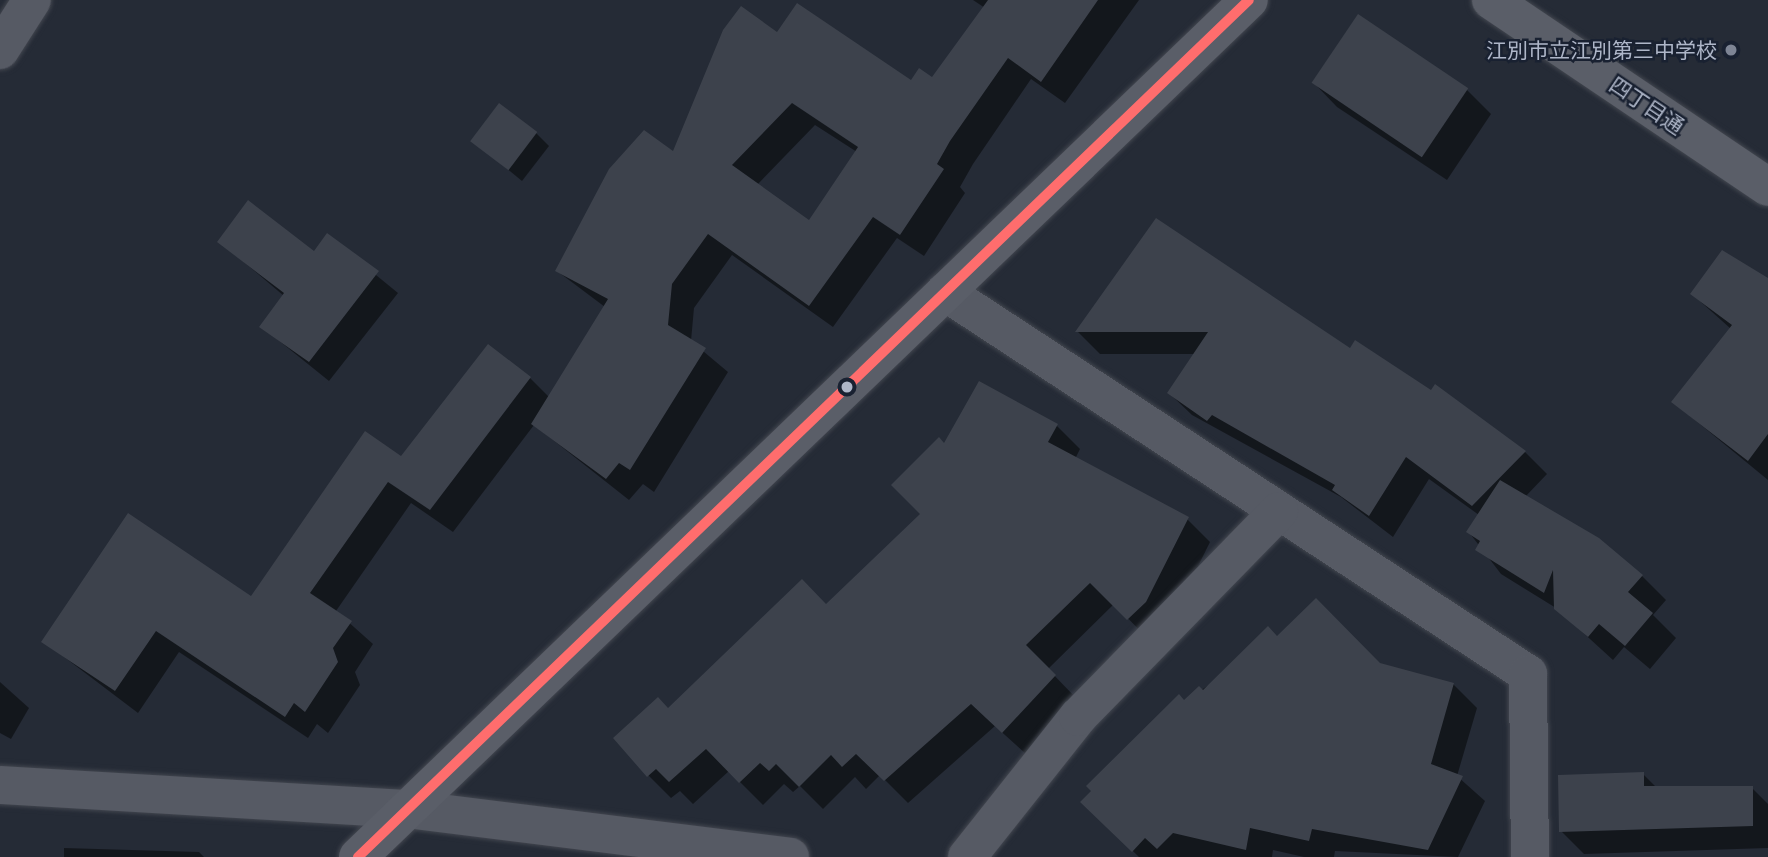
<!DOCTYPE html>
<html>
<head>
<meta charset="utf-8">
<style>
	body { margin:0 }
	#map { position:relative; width:1768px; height:857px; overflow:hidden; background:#252b36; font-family:"Asap Condensed","Noto Sans JP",sans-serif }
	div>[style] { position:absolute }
	.shadow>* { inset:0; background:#0007 }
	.building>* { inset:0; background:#3d424c; transform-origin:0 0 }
	.roads { filter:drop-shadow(0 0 2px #42464f) drop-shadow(0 0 2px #42464f) }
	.street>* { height:38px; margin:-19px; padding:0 19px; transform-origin:19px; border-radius:19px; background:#565a64 }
	.secondary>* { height:38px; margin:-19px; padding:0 19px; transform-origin:19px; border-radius:19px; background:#5a5e68 }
	.bus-1>* { height:10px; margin:-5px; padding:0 5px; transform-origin:5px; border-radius:5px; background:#ff6d6d }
	.dots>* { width:19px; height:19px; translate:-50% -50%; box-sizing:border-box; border:4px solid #192131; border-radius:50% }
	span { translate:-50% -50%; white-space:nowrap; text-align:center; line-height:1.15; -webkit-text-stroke:5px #192131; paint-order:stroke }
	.poi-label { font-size:21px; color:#aeb6c8 }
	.right { translate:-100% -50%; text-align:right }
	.street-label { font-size:21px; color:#aeb6c8 }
</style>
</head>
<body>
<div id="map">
	<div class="shadow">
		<div style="clip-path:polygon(evenodd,973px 0,1139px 0,1065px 103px,1031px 79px,973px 164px,960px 187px,965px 193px,924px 256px,897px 238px,833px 327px,732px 255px,694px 308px,691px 341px,728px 372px,654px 492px,643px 484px,629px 500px,534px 425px,453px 532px,411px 503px,336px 611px,373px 644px,355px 672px,360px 685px,328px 733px,317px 724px,308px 738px,179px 652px,138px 713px,43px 641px,251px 598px,402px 459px,530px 378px,549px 397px,605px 307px,557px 271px,674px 153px,778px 34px,912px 82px,933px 80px,985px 8px,973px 0,815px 125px,857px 152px,809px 222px,757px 185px,815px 125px)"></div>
		<div style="clip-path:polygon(1358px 16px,1467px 90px,1491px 114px,1447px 180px,1337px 107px,1313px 82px)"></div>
		<div style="clip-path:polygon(536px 133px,549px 146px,522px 181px,473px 141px)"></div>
		<div style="clip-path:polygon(1156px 220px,1350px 350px,1525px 452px,1547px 474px,1525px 497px,1642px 576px,1666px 600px,1653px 615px,1676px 638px,1650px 669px,1624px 647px,1613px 660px,1556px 608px,1501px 574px,1468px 531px,1479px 515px,1429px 479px,1393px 537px,1341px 497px,1192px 415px,1169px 393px,1195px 354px,1100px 354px,1078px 332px)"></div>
		<div style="clip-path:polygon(327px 235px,398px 293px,329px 381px,262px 327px,284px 296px,219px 241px,314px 253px)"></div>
		<div style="clip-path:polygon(1768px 286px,1768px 480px,1673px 402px,1731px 329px,1692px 294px)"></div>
		<div style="clip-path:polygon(980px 383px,1057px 426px,1080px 449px,1075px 459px,1187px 519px,1210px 542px,1169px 625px,1151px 642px,1114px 604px,1048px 669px,1077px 699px,1026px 754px,995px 726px,908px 803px,880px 775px,866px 789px,855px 777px,823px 809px,800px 786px,793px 792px,784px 784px,763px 805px,729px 771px,693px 804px,680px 791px,671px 798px,648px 775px,669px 710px,826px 606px,922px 514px,945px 445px)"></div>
		<div style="clip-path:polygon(1277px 638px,1453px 684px,1477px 708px,1457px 776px,1485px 801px,1458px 857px,1335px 851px,1334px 857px,1304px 857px,1273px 850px,1272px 857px,1139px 857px,1083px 802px,1184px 702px)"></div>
		<div style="clip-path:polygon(0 682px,29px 708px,11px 739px,0 733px)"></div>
		<div style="clip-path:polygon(1643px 774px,1657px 788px,1752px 788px,1768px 804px,1768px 848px,1584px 854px,1561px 831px)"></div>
		<div style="clip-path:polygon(64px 848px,199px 852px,204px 857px,64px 857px)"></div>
	</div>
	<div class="building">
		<div style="clip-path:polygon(evenodd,988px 0,1098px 0,1041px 82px,1008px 58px,950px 141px,937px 164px,944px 169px,900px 235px,873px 217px,809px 306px,708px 234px,672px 284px,668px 325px,706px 348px,630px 470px,619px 463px,606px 479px,531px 424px,608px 299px,555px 271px,609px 169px,644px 130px,673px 151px,723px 30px,741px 6px,777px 32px,797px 3px,911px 80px,919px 68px,932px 77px,988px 0,792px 103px,858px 147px,809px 220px,732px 165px,792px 103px)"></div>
		<div style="left:1358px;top:14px;width:133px;height:83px;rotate:34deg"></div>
		<div style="left:499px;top:103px;width:48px;height:48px;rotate:37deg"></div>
		<div style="clip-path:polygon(248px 200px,314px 251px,327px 233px,379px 271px,309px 362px,259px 327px,284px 293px,217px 242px)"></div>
		<div style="clip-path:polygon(1156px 218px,1350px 348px,1355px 340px,1431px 390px,1435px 384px,1526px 451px,1472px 506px,1406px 457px,1369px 516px,1332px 490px,1335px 485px,1212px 415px,1207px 421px,1167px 393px,1208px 332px,1075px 332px)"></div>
		<div style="clip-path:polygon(1722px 250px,1768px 278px,1768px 434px,1748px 461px,1671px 402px,1732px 325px,1690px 294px)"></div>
		<div style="clip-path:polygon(488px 344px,531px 377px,430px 510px,388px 482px,310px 593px,352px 621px,333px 648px,338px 662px,305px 712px,294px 703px,285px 717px,156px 631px,115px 691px,41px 642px,128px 513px,251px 596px,365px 431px,401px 456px)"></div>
		<div style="clip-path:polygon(979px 381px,1058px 424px,1048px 442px,1189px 517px,1146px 602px,1127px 620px,1090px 583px,1026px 645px,1056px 675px,1002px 733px,971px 704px,884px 781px,856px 754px,842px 767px,831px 755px,799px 787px,776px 764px,769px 771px,760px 763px,739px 783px,706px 749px,669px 782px,656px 769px,647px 777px,613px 738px,658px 697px,668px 708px,802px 579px,826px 604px,920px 514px,891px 485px,939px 437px,944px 443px)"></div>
		<div style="clip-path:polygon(1500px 480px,1599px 538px,1643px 575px,1628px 592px,1653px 613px,1625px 646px,1599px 624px,1588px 637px,1554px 609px,1553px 570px,1544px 593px,1475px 550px,1480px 541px,1466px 532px)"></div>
		<div style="clip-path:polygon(1316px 598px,1380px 663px,1454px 683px,1431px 764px,1463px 776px,1428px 850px,1312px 829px,1309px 841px,1250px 828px,1246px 850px,1173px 833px,1157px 849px,1145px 838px,1132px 852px,1080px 802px,1091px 791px,1086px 786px,1179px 694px,1184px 700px,1199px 686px,1203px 690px,1268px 626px,1277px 636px)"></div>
		<div style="clip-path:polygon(1644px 772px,1644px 786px,1753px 786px,1753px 826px,1559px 832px,1558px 775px)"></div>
	</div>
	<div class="roads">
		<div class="street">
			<div style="left:0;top:50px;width:59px;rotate:-57.4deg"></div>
			<div style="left:945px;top:292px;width:697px;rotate:33.23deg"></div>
			<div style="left:1528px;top:674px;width:183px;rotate:89.4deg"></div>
			<div style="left:0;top:785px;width:408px;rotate:3.4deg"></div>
			<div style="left:407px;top:809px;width:386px;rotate:7.1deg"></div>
			<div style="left:967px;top:857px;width:179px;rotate:-51.6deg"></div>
			<div style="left:1078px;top:717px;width:288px;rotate:-45.7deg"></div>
		</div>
		<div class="secondary">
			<div style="left:1491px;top:0;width:334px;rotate:34deg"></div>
			<div style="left:358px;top:857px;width:1236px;rotate:-43.89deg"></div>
		</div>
	</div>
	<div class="bus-1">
		<div style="left:358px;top:857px;width:1236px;rotate:-43.89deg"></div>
	</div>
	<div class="dots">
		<div style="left:1731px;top:50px;background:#7e8595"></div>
		<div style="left:847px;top:387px;background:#aeb6c8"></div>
	</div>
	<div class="poi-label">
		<span class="right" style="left:1717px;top:50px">江別市立江別第三中学校</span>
	</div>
	<div class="street-label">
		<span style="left:1647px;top:105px;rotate:34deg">四丁目通</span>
	</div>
</div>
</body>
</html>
